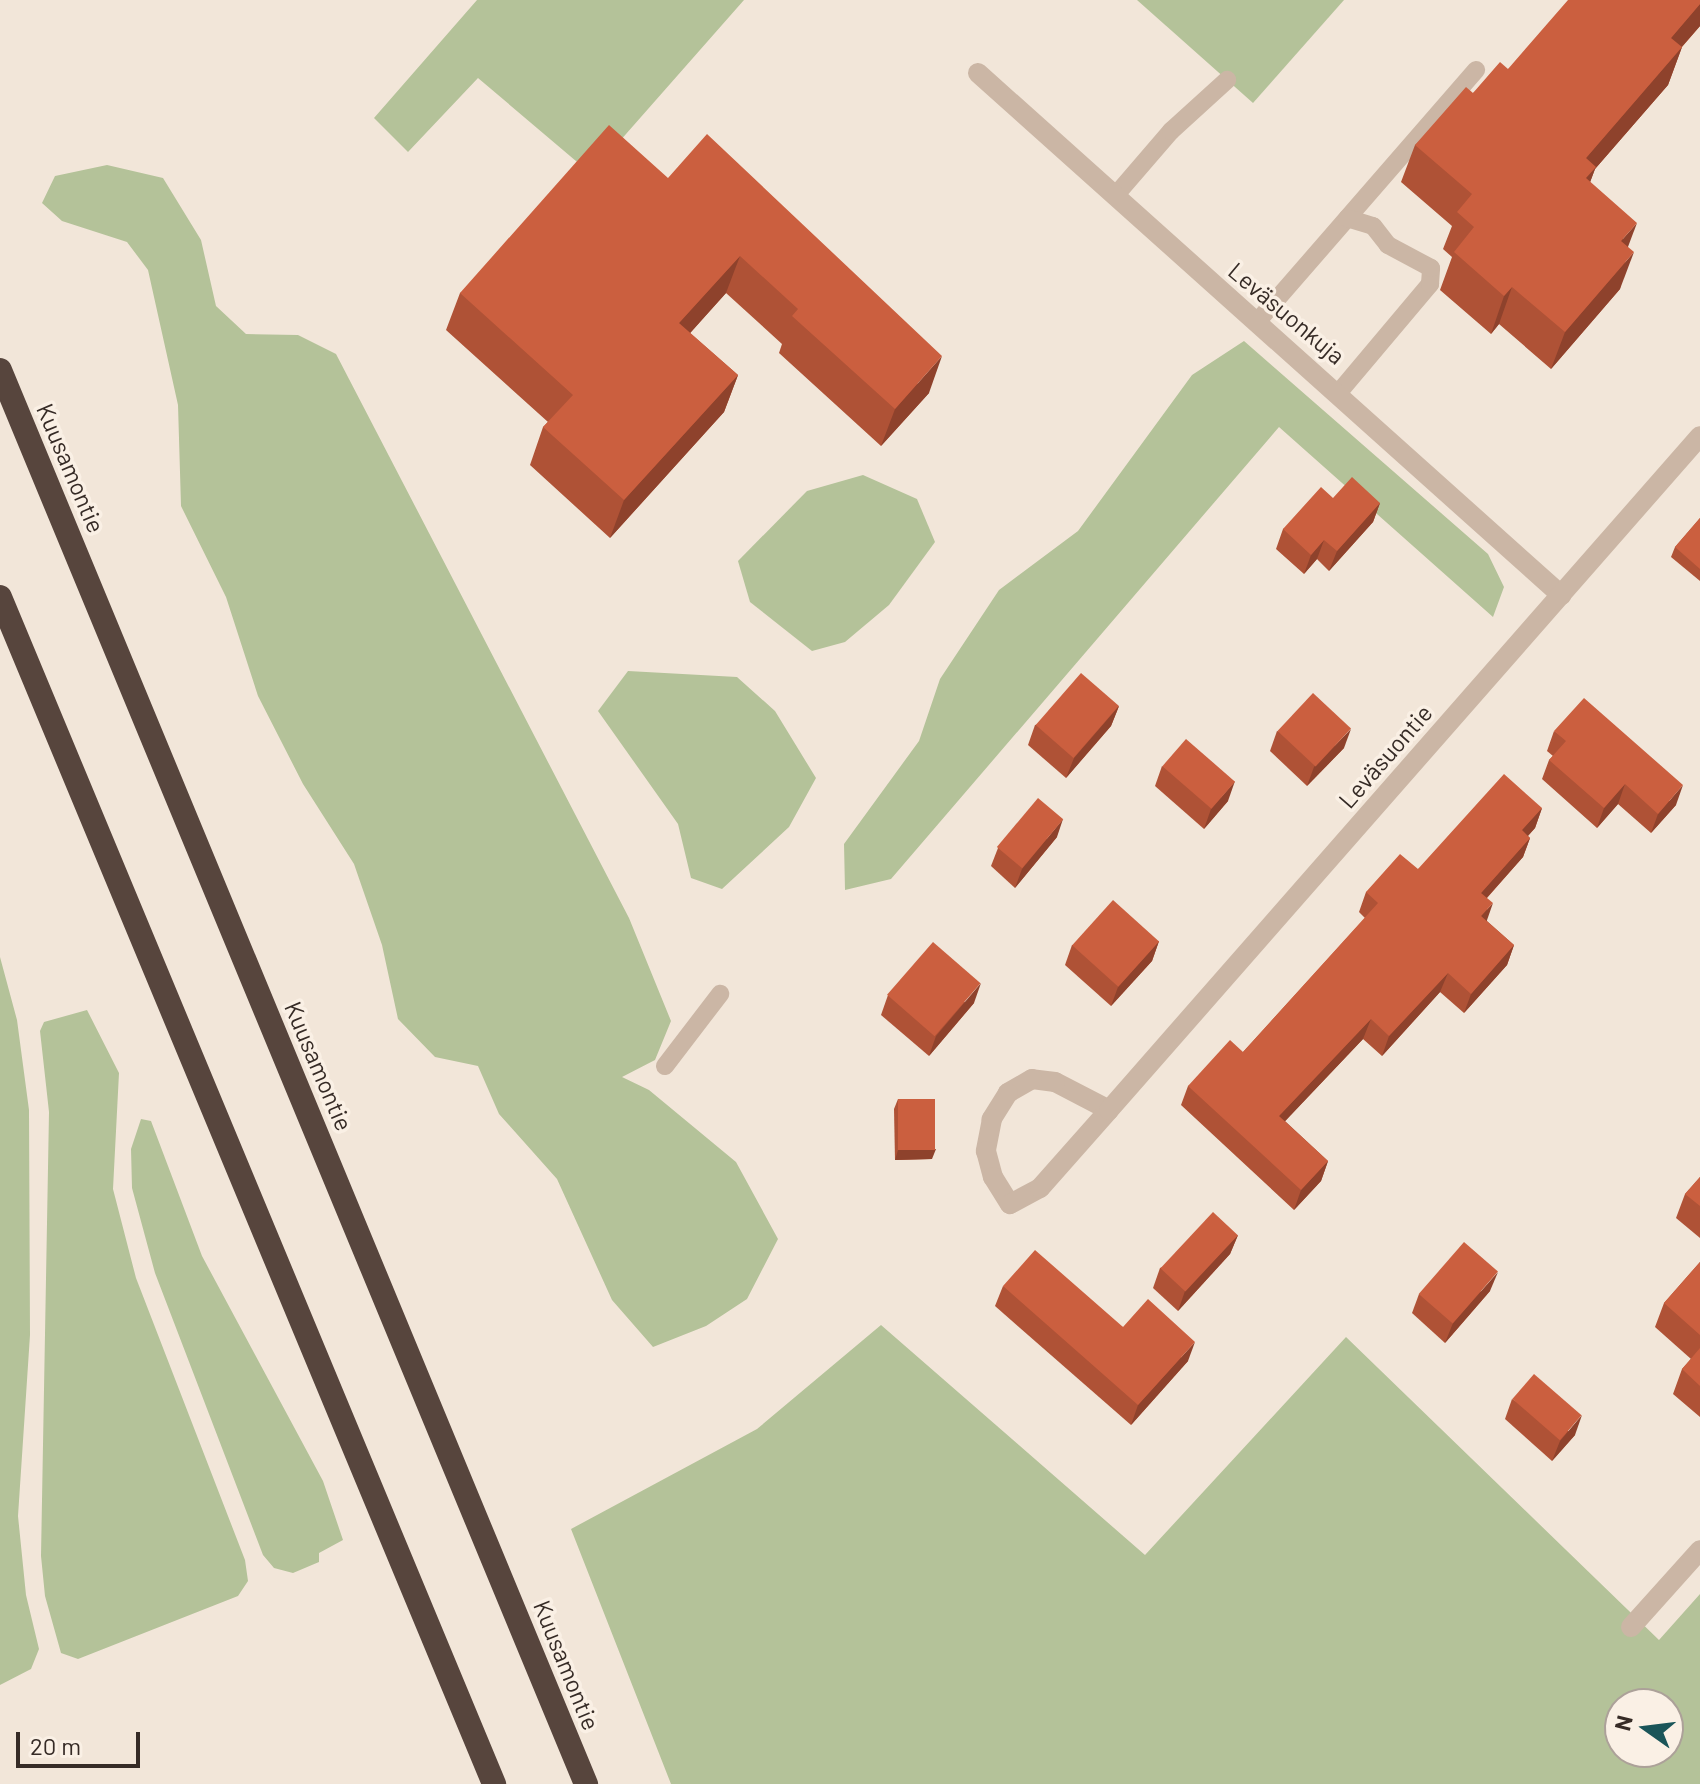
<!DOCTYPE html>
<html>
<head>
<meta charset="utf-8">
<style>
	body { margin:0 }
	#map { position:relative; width:1700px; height:1784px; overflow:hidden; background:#f2e6d9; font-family:Barlow,sans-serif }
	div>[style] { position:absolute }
	.green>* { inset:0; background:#b4c299 }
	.lane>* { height:18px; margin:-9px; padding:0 9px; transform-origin:9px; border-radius:9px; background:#cbb6a5 }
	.street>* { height:20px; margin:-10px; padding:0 10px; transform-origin:10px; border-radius:10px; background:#cbb6a5 }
	.highway>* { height:24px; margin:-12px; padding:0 12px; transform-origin:12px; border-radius:12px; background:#57453d }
	.wall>* { inset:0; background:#af5236 }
	.shaded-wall>* { inset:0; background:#8e422c }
	.building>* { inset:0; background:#cb5f3f; transform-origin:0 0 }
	span { translate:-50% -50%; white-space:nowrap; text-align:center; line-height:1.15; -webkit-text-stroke:7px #faf0e5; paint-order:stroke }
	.street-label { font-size:24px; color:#362b26 }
	.north { position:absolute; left:1604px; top:1688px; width:80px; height:80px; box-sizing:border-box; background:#faf0e5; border:2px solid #aca199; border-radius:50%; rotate:284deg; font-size:22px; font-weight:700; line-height:32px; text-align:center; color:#362b26 }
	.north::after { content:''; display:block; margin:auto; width:28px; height:36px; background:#1a5559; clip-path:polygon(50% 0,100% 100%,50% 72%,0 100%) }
	.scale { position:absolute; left:16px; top:1732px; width:124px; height:36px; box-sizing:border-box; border:4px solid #362b26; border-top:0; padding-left:10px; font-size:24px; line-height:28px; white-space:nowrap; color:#362b26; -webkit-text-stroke:6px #faf0e5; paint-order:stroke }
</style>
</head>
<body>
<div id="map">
	<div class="green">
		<div style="clip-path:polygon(477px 0,744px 0,604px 159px,583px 167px,478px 78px,408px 152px,374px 118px)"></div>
		<div style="clip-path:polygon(1137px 0,1344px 0,1253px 103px)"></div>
		<div style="clip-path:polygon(107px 165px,163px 178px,201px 240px,216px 306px,246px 334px,298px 335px,336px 354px,629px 918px,671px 1021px,655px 1060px,622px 1077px,649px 1090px,736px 1162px,778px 1239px,747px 1299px,706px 1326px,653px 1347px,612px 1300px,557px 1179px,499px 1114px,478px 1066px,435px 1057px,398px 1019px,382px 945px,354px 864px,303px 784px,258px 696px,226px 597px,181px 506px,178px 405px,148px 270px,127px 242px,62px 221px,42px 203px,55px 176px)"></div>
		<div style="clip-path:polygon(1244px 341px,1488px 554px,1504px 587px,1493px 617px,1279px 427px,891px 879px,845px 890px,844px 844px,919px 741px,940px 679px,999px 590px,1078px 531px,1192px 375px)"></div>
		<div style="clip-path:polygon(863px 475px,917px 499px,935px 542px,889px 605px,845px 642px,812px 651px,750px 602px,738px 561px,807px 491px)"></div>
		<div style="clip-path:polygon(628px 671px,737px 677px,775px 711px,816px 778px,789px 827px,722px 889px,691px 878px,678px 824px,598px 711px)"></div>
		<div style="clip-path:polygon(0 957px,17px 1020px,29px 1110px,30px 1335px,18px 1516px,26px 1595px,39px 1649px,31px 1669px,0 1685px)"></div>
		<div style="clip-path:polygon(87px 1010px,119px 1073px,113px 1189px,136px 1278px,245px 1560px,248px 1581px,238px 1596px,78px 1659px,61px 1653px,45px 1596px,41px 1556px,49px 1112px,40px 1031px,44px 1022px)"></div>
		<div style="clip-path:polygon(141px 1119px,151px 1121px,202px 1256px,323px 1481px,343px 1540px,319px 1553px,319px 1562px,293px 1573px,274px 1568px,263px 1555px,155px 1273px,132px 1188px,131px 1149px)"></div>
		<div style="clip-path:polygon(evenodd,881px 1325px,1145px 1555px,1346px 1337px,1659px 1640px,1700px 1594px,1700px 1784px,671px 1784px,571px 1529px,757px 1429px,881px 1325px,1620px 1704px,1668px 1704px,1668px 1752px,1620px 1752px,1620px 1704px)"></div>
	</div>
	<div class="lane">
		<div style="left:1115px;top:196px;width:86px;rotate:-49.3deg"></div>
		<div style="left:1171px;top:131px;width:76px;rotate:-42.3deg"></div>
		<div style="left:1257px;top:322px;width:334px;rotate:-49deg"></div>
		<div style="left:1340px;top:391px;width:140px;rotate:-49.9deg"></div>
		<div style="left:1430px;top:284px;width:16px;rotate:-86deg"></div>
		<div style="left:1431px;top:268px;width:49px;rotate:-151.9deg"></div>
		<div style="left:1388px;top:245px;width:24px;rotate:-128deg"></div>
		<div style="left:1373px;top:226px;width:27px;rotate:-163deg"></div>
		<div style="left:665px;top:1066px;width:91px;rotate:-52.6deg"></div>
	</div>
	<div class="street">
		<div style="left:978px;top:73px;width:783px;rotate:41.84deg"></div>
		<div style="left:1109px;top:1110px;width:61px;rotate:-152.6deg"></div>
		<div style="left:1055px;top:1082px;width:23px;rotate:-173deg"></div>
		<div style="left:1032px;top:1079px;width:28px;rotate:150deg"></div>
		<div style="left:1008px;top:1093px;width:31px;rotate:122deg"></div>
		<div style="left:992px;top:1119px;width:33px;rotate:101deg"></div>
		<div style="left:986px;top:1151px;width:27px;rotate:75deg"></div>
		<div style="left:993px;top:1177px;width:32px;rotate:58deg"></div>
		<div style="left:1010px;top:1204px;width:34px;rotate:-28deg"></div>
		<div style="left:1040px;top:1188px;width:104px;rotate:-48.5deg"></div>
		<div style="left:1109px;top:1110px;width:896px;rotate:-48.75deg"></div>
		<div style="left:1631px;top:1627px;width:103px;rotate:-48.1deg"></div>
	</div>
	<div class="highway">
		<div style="left:0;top:370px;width:1531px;rotate:67.49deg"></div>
		<div style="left:0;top:597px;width:1286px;rotate:67.4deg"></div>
	</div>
	<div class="wall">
		<div style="clip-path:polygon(1700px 0,1700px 26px,1682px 47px,1668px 85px,1595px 169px,1590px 182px,1628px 247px,1620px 289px,1551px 369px,1499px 324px,1491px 334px,1440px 290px,1452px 257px,1443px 249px,1452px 226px,1401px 182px,1415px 145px,1473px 93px,1508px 69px)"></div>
		<div style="clip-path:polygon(668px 178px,929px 393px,881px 446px,779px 353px,782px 344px,726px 293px,690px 333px,738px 375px,724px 412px,610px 538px,530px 465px,543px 427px,548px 422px,446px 330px,460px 293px)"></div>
		<div style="clip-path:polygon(1333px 498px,1380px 503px,1373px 522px,1329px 571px,1317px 559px,1304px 574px,1276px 549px,1283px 529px)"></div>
		<div style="clip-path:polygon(1700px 518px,1700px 581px,1671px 557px,1675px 547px)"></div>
		<div style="clip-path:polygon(1119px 706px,1111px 726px,1066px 778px,1028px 745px,1035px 725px)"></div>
		<div style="clip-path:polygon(1277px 731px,1344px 748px,1307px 786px,1270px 751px)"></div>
		<div style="clip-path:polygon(1554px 731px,1676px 805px,1651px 833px,1618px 804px,1597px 828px,1542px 779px,1549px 760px,1553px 756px,1547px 751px)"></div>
		<div style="clip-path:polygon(1162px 766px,1228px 801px,1204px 829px,1155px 786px)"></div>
		<div style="clip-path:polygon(1542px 808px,1535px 828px,1528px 836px,1530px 838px,1523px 857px,1487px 898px,1487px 921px,1514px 945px,1507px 965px,1464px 1013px,1440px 992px,1382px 1056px,1363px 1039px,1285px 1121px,1328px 1161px,1321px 1181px,1294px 1210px,1181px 1105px,1188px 1086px,1243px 1052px,1365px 918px,1359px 912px,1366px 892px,1418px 869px)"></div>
		<div style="clip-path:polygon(1057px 837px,1015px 888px,991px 866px,998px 848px)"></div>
		<div style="clip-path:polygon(1159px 941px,1152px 961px,1111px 1006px,1065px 965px,1072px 945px)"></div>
		<div style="clip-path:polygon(888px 995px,974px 1003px,929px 1056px,881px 1015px)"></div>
		<div style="clip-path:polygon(898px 1099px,932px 1159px,895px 1160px,894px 1109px)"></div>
		<div style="clip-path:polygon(1700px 1177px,1700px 1238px,1676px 1218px,1685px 1194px)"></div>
		<div style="clip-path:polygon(1238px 1235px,1230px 1254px,1178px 1311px,1153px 1288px,1160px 1268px)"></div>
		<div style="clip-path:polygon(1700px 1262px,1700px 1417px,1673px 1394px,1682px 1369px,1691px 1359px,1655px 1327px,1664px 1303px)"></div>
		<div style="clip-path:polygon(1003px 1286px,1123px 1327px,1188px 1361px,1131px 1425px,995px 1306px)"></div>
		<div style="clip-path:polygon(1490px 1291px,1445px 1343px,1412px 1313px,1419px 1294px)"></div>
		<div style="clip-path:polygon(1512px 1399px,1575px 1435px,1552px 1461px,1505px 1419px)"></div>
	</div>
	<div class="shaded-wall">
		<div style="clip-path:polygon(1700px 4px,1700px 26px,1657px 75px,1671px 38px)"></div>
		<div style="clip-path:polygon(1682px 47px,1668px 85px,1595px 169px,1582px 204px,1586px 158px)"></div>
		<div style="clip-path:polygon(1637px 223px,1623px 260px,1621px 241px)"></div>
		<div style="clip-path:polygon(1634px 252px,1620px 289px,1551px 369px,1565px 332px)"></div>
		<div style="clip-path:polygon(740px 256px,726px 293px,666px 360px,679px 323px)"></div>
		<div style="clip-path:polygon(1512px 287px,1499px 324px,1491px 334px,1504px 296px)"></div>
		<div style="clip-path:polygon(942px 356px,929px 393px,881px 446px,895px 409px)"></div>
		<div style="clip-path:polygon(738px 375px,724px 412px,610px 538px,624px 500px)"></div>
		<div style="clip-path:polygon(1380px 503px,1373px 522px,1329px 571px,1337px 551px)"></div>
		<div style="clip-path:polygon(1324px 540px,1317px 559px,1304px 574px,1311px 555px)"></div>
		<div style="clip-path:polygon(1119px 706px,1111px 726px,1066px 778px,1074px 758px)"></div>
		<div style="clip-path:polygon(1351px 729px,1344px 748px,1307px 786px,1314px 767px)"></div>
		<div style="clip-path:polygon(1235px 781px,1228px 801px,1204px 829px,1211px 809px)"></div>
		<div style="clip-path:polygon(1625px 784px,1618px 804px,1597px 828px,1604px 808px)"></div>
		<div style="clip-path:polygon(1683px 785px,1676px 805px,1651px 833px,1658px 814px)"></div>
		<div style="clip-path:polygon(1542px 808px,1535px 828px,1515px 850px,1522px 830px)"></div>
		<div style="clip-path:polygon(1063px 819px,1057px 837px,1015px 888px,1022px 869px)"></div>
		<div style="clip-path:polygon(1530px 838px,1523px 857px,1474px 912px,1481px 893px)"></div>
		<div style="clip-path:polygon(1493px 903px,1486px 923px,1481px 916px)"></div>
		<div style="clip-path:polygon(1159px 941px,1152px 961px,1111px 1006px,1118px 987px)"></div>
		<div style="clip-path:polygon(1514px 945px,1507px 965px,1464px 1013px,1471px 994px)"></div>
		<div style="clip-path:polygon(1448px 973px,1440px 992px,1382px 1056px,1389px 1036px)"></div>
		<div style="clip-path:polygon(981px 983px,974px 1003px,929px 1056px,936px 1036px)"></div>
		<div style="clip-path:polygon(1371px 1019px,1363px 1039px,1272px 1135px,1279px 1116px)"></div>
		<div style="clip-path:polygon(936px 1149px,932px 1159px,895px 1160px,898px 1150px)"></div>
		<div style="clip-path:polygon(1328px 1161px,1321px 1181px,1294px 1210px,1301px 1190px)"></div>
		<div style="clip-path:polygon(1238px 1235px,1230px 1254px,1178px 1311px,1185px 1291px)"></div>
		<div style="clip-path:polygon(1498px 1272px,1490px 1291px,1445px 1343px,1453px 1323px)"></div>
		<div style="clip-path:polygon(1195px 1342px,1188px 1361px,1131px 1425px,1138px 1405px)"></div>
		<div style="clip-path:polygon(1582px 1415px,1575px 1435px,1552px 1461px,1560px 1441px)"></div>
	</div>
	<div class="building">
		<div style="clip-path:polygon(1568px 0,1700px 0,1700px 4px,1671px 38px,1682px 47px,1586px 158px,1596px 167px,1586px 178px,1637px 223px,1621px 241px,1634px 252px,1565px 332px,1512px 287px,1504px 296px,1454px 252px,1474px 227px,1457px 212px,1472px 194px,1415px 145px,1466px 87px,1473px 93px,1500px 62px,1508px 69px)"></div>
		<div style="clip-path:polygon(609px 125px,668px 178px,707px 134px,942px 356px,895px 409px,792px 316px,798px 309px,740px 256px,679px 323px,738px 375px,624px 500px,543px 427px,573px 395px,460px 293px)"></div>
		<div style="clip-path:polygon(1352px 477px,1380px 503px,1337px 551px,1324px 540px,1311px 555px,1283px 529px,1321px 487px,1333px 498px)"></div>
		<div style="clip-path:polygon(1700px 518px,1700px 569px,1675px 547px)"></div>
		<div style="left:1081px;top:673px;width:50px;height:69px;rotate:41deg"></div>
		<div style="left:1313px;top:693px;width:52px;height:52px;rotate:43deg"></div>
		<div style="clip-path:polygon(1584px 698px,1683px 785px,1658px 814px,1625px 784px,1604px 808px,1549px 760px,1566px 741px,1554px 731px)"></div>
		<div style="left:1186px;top:739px;width:65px;height:36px;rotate:41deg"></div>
		<div style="clip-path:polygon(1504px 774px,1542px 808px,1522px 830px,1530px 838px,1481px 893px,1493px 903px,1481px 916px,1514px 945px,1471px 994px,1448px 973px,1389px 1036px,1371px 1019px,1279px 1116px,1328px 1161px,1301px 1190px,1188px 1086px,1230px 1040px,1243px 1052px,1378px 903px,1366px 892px,1400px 854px,1418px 869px)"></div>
		<div style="left:1038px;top:798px;width:33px;height:64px;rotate:40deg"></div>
		<div style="left:1113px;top:900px;width:62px;height:61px;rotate:42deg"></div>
		<div style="left:933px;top:942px;width:63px;height:70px;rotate:41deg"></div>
		<div style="left:898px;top:1099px;width:37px;height:51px"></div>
		<div style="clip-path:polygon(1700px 1177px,1700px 1206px,1685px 1194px)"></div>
		<div style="left:1213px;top:1212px;width:34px;height:77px;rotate:43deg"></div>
		<div style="left:1464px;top:1242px;width:45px;height:69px;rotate:41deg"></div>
		<div style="clip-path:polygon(1035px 1250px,1123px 1327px,1148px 1299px,1195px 1342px,1138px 1405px,1003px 1286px)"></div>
		<div style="clip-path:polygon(1700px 1262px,1700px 1335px,1664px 1303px)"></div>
		<div style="clip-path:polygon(1700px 1348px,1700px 1386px,1682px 1369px)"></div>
		<div style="left:1534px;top:1374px;width:63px;height:33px;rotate:41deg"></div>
	</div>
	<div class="street-label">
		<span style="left:1287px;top:313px;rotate:40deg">Leväsuonkuja</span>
		<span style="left:71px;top:468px;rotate:67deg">Kuusamontie</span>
		<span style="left:1385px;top:756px;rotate:-49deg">Leväsuontie</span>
		<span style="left:319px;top:1066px;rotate:67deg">Kuusamontie</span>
		<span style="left:567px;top:1665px;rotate:68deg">Kuusamontie</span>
	</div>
	<div class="north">N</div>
	<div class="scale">20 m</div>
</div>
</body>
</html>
